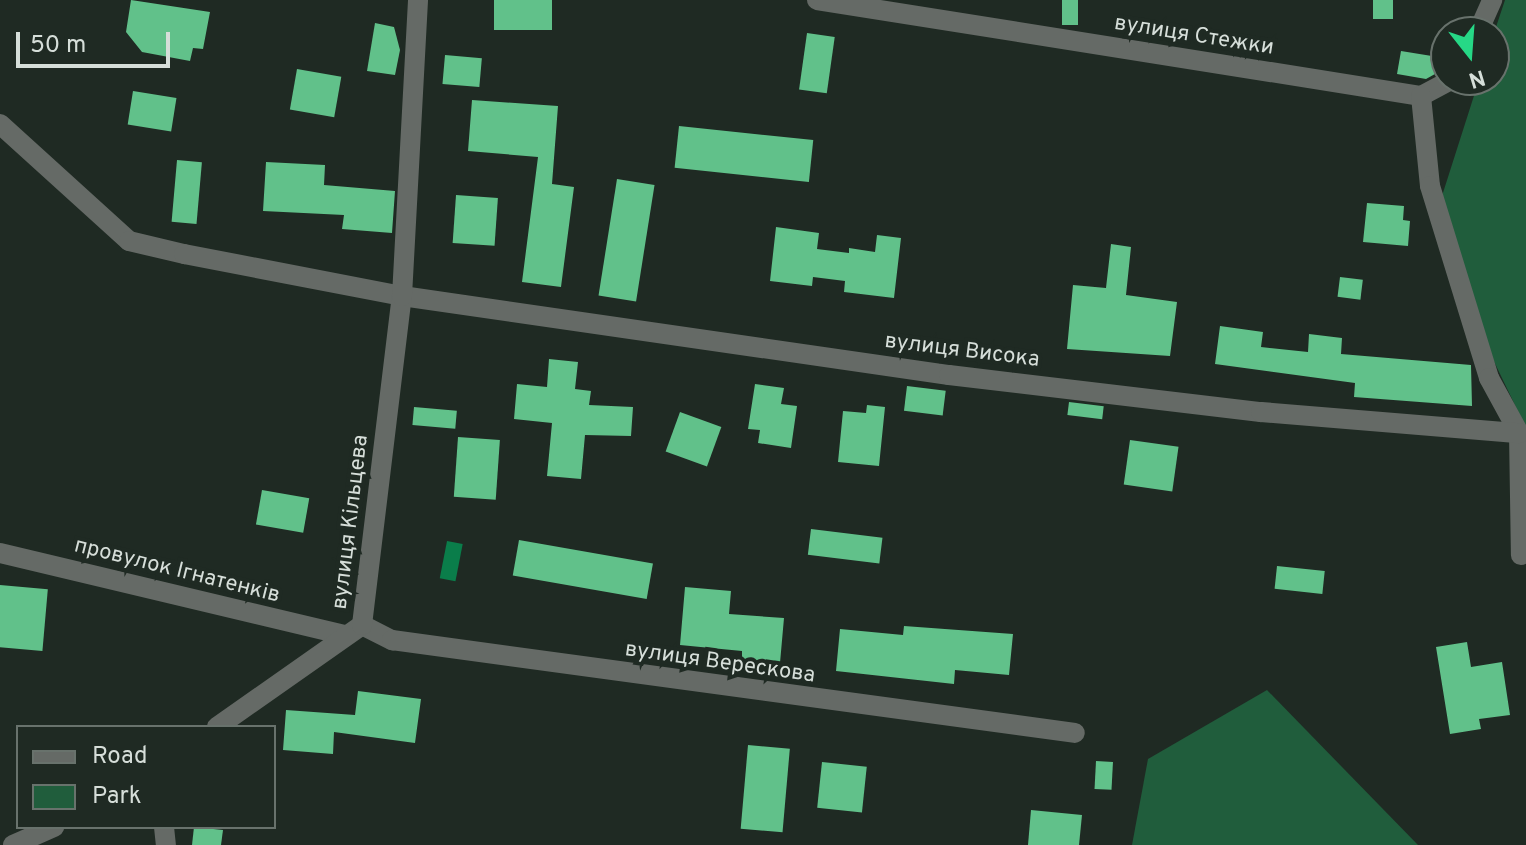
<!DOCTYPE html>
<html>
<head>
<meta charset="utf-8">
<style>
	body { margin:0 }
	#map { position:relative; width:1526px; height:845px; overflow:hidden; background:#1f2a23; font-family:Overpass,sans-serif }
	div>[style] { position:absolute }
	.green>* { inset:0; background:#205d3c }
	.water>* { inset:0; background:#0a7d4a; transform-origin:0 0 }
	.building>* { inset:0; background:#61c18a; transform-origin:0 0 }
	.minor>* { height:20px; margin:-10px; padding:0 10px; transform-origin:10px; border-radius:10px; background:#656a66 }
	span { translate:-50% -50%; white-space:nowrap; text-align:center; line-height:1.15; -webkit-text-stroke:8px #1f2a23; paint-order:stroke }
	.street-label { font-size:22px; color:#d6ded9 }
	.legend { position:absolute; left:16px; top:725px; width:260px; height:104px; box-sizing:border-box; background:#1f2a23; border:2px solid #68726c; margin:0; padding:10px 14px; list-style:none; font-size:24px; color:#d6ded9 }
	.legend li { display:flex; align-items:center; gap:16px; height:40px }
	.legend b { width:40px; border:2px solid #68726c }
	.north { position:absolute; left:1430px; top:16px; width:80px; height:80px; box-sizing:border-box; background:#1f2a23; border:2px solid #68726c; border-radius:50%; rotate:163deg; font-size:22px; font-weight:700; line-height:32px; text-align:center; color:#d6ded9 }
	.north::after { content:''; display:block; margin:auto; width:28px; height:36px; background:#26d886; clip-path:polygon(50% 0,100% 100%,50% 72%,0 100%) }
	.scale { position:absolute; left:16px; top:32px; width:154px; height:36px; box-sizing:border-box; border:4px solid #d6ded9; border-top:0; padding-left:10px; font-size:24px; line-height:28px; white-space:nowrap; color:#d6ded9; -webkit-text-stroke:6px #1f2a23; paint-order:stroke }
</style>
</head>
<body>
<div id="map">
	<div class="green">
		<div style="clip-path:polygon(1505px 0,1526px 0,1526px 428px,1476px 324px,1441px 199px,1479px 80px,1494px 80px,1494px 33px)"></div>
		<div style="clip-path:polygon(1267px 690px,1418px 845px,1132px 845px,1148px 759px)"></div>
	</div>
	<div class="water">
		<div style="left:447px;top:541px;width:16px;height:38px;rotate:11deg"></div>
	</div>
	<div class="building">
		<div style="clip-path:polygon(131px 0,210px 12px,203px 49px,193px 48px,190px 61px,142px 52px,126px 32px)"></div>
		<div style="left:494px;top:0;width:58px;height:30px"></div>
		<div style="left:1062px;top:0;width:16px;height:25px"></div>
		<div style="left:1373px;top:0;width:20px;height:19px"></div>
		<div style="clip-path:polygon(375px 23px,394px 27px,400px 50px,395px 75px,367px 71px)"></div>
		<div style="left:807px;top:33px;width:28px;height:57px;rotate:8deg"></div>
		<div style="clip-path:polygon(1401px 51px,1438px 57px,1435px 74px,1426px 79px,1397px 74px)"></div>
		<div style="left:445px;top:55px;width:37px;height:29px;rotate:5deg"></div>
		<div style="left:297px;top:69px;width:45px;height:41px;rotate:10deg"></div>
		<div style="left:133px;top:91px;width:44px;height:34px;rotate:9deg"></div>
		<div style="clip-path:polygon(472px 100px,558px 106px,552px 184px,574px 187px,561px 287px,522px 282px,538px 157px,468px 151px)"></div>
		<div style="left:679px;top:126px;width:135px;height:42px;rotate:6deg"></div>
		<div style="left:177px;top:160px;width:25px;height:62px;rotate:5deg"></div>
		<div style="clip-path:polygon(266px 162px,325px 165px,324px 185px,395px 191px,392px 233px,342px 229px,344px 215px,263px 211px)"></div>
		<div style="left:617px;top:179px;width:38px;height:118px;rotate:9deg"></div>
		<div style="left:456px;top:195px;width:42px;height:48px;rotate:4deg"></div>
		<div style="clip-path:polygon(1367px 203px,1404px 206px,1403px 220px,1410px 221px,1408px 246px,1363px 242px)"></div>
		<div style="clip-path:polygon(776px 227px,819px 233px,817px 249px,849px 253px,849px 248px,875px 252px,877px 235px,901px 238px,894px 298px,844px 292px,845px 281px,813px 277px,812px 286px,770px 281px)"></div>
		<div style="clip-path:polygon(1111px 244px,1131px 247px,1126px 295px,1177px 302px,1170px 356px,1067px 349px,1073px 285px,1106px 288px)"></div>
		<div style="left:1340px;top:277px;width:23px;height:20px;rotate:7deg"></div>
		<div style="clip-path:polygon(1220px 326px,1263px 332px,1261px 347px,1308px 352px,1309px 334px,1342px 338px,1341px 354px,1471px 365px,1472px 406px,1354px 397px,1355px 383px,1215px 364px)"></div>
		<div style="clip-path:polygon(549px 359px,578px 362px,575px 389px,591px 391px,589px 405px,633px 407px,631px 436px,585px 435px,581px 479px,547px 476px,552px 423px,514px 419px,517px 384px,547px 387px)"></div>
		<div style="clip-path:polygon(755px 384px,784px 388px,781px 404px,797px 406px,791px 448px,758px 443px,760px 430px,748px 429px)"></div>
		<div style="left:907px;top:386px;width:39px;height:25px;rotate:7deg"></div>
		<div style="left:1069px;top:402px;width:35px;height:13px;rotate:7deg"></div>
		<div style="clip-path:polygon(867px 405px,885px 407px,879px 466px,838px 462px,843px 411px,866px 413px)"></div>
		<div style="left:414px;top:407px;width:43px;height:18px;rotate:5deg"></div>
		<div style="left:680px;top:412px;width:44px;height:42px;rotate:20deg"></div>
		<div style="left:458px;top:437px;width:42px;height:60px;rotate:4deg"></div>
		<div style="left:1130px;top:440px;width:49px;height:45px;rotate:8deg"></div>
		<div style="left:262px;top:490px;width:48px;height:35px;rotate:10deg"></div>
		<div style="left:811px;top:529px;width:72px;height:26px;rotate:7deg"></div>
		<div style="left:519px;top:540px;width:136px;height:36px;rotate:10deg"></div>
		<div style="left:1277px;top:566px;width:48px;height:23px;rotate:6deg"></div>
		<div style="left:0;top:585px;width:48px;height:62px;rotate:5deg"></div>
		<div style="clip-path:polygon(685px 587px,731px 591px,729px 614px,784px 618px,780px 663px,742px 659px,742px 651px,680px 645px)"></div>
		<div style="clip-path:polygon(904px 626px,1013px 634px,1009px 675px,955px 670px,954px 684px,836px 671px,840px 629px,903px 635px)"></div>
		<div style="clip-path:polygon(1467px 642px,1471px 667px,1502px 662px,1510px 715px,1479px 719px,1481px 729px,1450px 734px,1436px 647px)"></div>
		<div style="clip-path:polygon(358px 691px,421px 699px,415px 743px,334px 732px,333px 754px,283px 750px,286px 710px,355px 715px)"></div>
		<div style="left:748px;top:745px;width:42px;height:84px;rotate:5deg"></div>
		<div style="left:1096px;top:761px;width:17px;height:28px;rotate:3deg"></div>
		<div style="left:822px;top:762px;width:45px;height:46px;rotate:6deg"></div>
		<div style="clip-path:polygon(1031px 810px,1082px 815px,1079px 845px,1028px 845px)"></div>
		<div style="clip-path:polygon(194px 827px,223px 830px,221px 845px,192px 845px)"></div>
	</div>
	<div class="minor">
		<div style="left:817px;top:0;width:612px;rotate:9.03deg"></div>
		<div style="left:1478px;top:32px;width:35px;rotate:-66deg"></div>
		<div style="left:1451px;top:80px;width:34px;rotate:152deg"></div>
		<div style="left:1421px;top:96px;width:90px;rotate:84.3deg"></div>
		<div style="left:1430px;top:186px;width:201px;rotate:72.9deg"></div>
		<div style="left:1489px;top:378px;width:63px;rotate:61.4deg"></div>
		<div style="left:1519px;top:433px;width:122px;rotate:89.1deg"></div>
		<div style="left:0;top:124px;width:174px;rotate:42.2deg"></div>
		<div style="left:129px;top:241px;width:57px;rotate:13.3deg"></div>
		<div style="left:184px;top:254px;width:222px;rotate:10.9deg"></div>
		<div style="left:402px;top:296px;width:553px;rotate:8.22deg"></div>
		<div style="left:949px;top:375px;width:314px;rotate:6.8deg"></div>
		<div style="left:1261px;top:412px;width:259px;rotate:4.7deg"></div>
		<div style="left:0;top:553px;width:353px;rotate:13.4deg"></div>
		<div style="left:362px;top:625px;width:34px;rotate:27deg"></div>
		<div style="left:392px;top:640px;width:689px;rotate:7.75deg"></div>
		<div style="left:217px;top:727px;width:177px;rotate:-35.1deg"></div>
		<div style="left:362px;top:625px;width:331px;rotate:-83.1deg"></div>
		<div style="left:402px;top:296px;width:296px;rotate:-86.9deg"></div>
		<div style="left:164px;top:827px;width:18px;rotate:84deg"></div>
		<div style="left:13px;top:845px;width:45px;rotate:-23.7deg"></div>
	</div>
	<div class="street-label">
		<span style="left:1194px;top:36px;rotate:9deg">вулиця Стежки</span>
		<span style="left:962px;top:351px;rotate:7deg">вулиця Висока</span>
		<span style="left:351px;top:522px;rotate:-83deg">вулиця Кільцева</span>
		<span style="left:177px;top:571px;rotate:14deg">провулок Ігнатенків</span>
		<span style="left:720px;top:663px;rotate:8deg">вулиця Верескова</span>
	</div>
	<ul class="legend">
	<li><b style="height:10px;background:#656a66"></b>Road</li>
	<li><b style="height:22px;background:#205d3c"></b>Park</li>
	</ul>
	<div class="north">N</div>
	<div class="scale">50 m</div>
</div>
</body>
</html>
